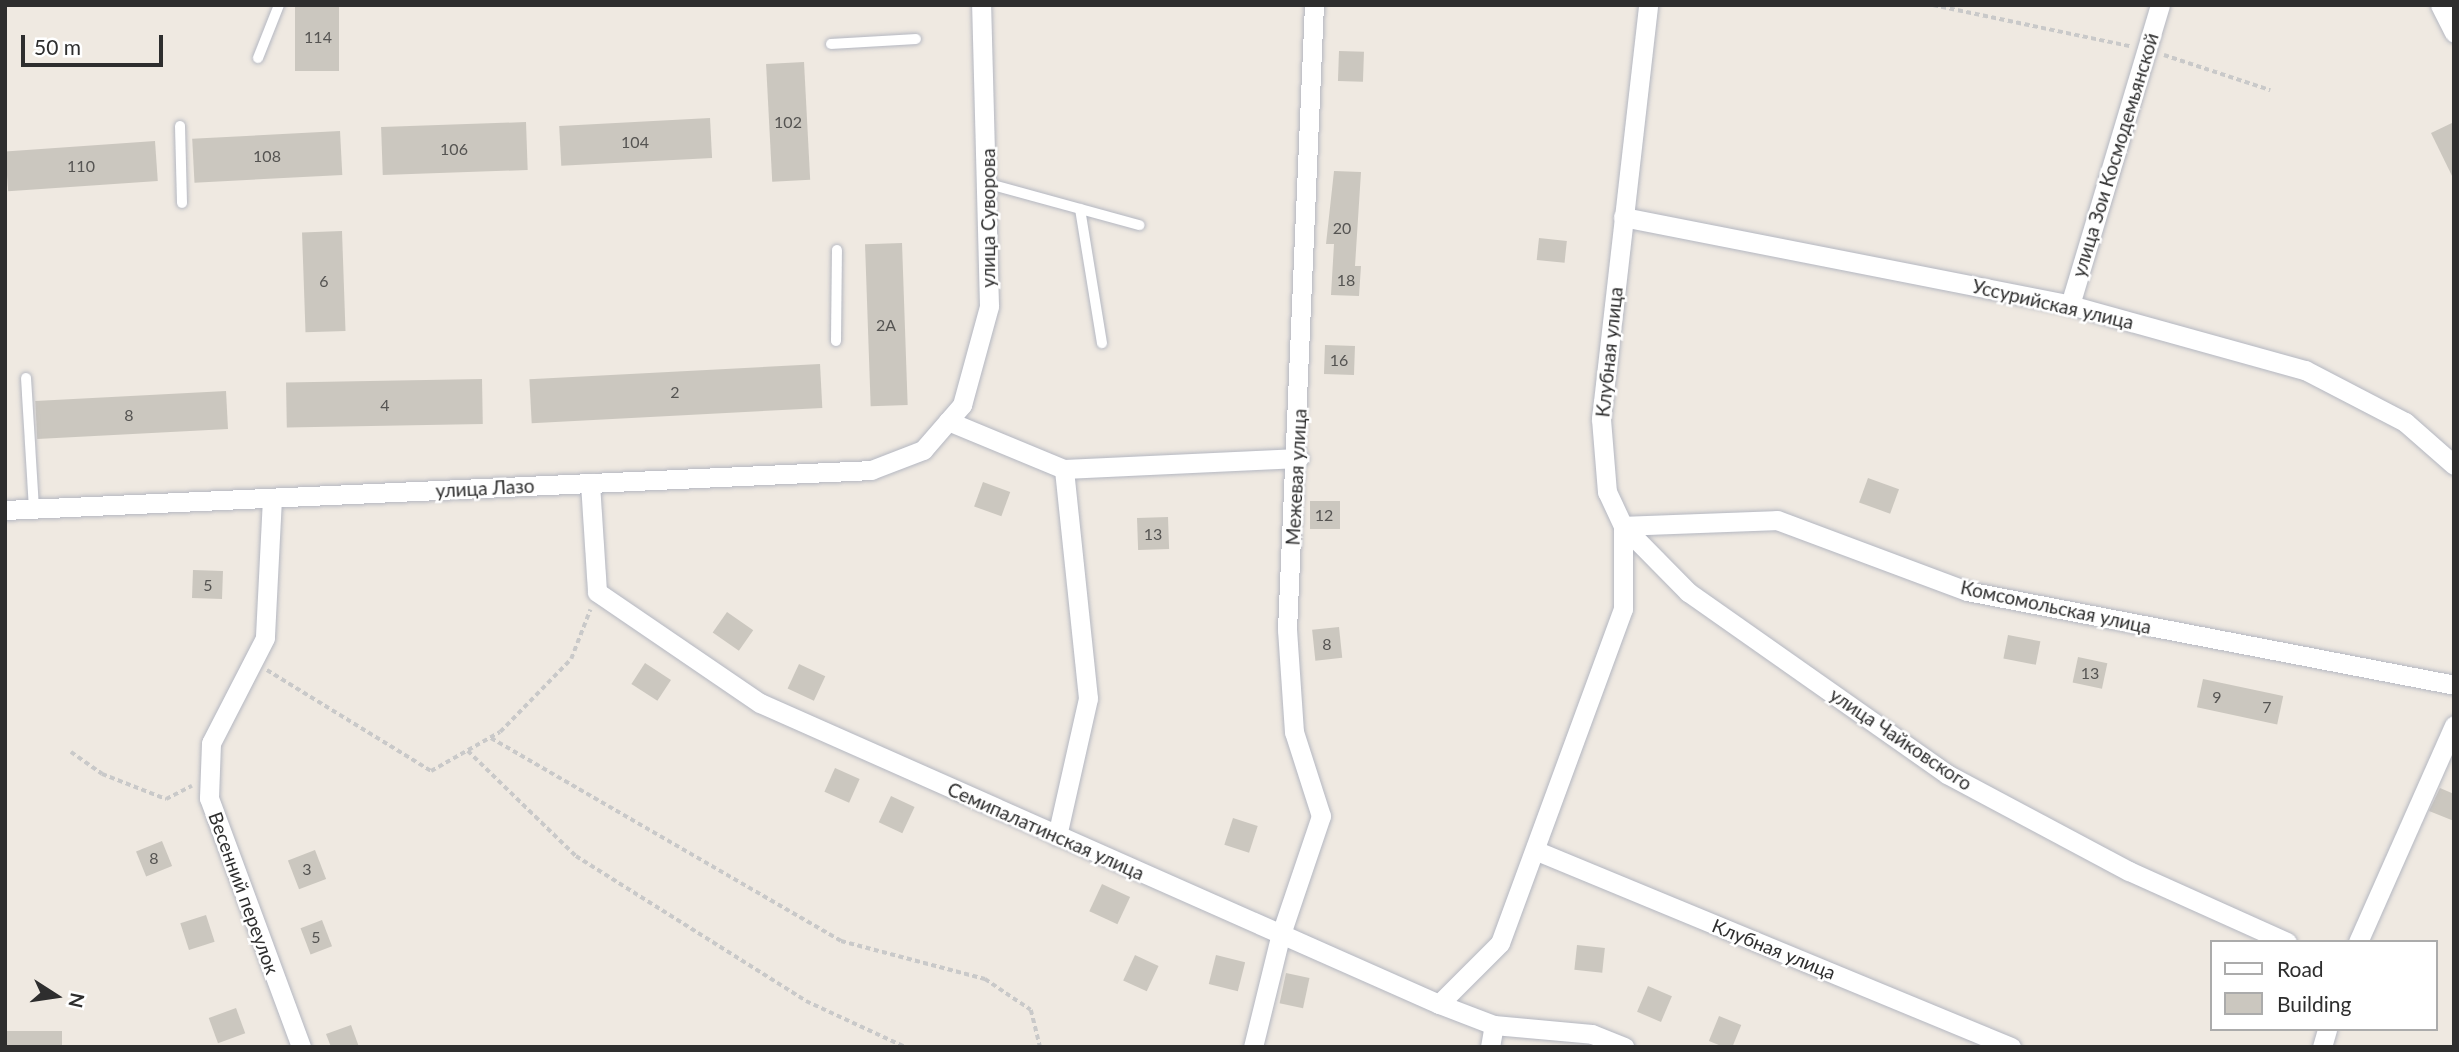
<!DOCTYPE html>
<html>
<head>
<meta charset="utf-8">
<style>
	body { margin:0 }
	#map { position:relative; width:2459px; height:1052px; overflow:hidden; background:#efe9e1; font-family:Lato,sans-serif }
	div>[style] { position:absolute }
	.building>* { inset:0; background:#cbc7bf; transform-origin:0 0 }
	.path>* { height:3.5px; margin-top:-1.75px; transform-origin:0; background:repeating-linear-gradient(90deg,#c9c9c9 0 5px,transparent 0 8.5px) }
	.roads { filter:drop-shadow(0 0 2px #b4b7c1) drop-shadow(0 0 2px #b4b7c1) }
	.lane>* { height:10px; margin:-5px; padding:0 5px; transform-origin:5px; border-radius:5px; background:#fff }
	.street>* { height:19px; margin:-9.5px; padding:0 9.5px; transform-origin:9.5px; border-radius:9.5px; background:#fff }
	span { translate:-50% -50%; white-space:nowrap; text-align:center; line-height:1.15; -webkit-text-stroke:5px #fff; paint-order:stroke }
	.number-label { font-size:16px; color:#555452 }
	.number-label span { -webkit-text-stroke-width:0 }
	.street-label { font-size:19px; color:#2e2e2e }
	.frame { position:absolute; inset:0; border:7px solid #2e2e2e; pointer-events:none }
	.legend { position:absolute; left:2210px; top:940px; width:228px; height:91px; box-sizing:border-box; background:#fff; border:2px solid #ababab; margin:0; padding:9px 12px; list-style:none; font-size:21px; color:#2e2e2e }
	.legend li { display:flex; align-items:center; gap:14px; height:35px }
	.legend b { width:35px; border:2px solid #ababab }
	.north { position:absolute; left:21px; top:961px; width:70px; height:70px; -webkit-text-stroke:5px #fff; paint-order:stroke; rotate:102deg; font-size:19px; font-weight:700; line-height:28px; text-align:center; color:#2e2e2e }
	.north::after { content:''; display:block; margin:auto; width:24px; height:32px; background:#2e2e2e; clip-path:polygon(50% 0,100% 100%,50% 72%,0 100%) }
	.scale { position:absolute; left:21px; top:35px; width:142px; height:32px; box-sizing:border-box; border:4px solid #2e2e2e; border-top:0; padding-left:9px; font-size:21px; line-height:24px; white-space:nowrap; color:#2e2e2e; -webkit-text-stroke:5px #fff; paint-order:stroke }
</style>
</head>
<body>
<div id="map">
	<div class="building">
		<div style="left:295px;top:5px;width:44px;height:66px"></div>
		<div style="left:1339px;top:51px;width:25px;height:30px;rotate:2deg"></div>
		<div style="left:804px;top:62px;width:118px;height:38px;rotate:87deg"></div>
		<div style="left:710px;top:118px;width:40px;height:151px;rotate:87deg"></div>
		<div style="left:526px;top:122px;width:48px;height:145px;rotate:88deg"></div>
		<div style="clip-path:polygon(2454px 122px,2454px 180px,2431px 133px)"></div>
		<div style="left:340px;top:131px;width:44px;height:148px;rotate:87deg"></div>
		<div style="left:155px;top:141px;width:40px;height:150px;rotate:86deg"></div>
		<div style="clip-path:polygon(1334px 171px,1361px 172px,1355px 266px,1361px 266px,1359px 296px,1331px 295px,1334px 244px,1326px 244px)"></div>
		<div style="left:342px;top:231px;width:100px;height:40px;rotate:88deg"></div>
		<div style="left:1539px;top:238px;width:28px;height:22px;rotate:6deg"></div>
		<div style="left:902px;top:243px;width:162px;height:37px;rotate:88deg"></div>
		<div style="left:1325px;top:345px;width:30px;height:29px;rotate:2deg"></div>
		<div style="left:820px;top:364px;width:44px;height:291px;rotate:87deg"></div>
		<div style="left:482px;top:379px;width:45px;height:196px;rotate:89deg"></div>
		<div style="left:226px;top:391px;width:38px;height:191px;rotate:87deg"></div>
		<div style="left:1868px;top:478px;width:33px;height:26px;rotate:20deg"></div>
		<div style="left:983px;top:482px;width:29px;height:26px;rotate:20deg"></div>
		<div style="left:1310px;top:501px;width:30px;height:28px"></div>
		<div style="left:1168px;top:517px;width:32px;height:31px;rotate:88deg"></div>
		<div style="left:193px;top:570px;width:30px;height:28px;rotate:2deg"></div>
		<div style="left:727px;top:612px;width:32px;height:25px;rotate:35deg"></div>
		<div style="left:1339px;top:627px;width:31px;height:27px;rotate:84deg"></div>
		<div style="left:2008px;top:635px;width:33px;height:24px;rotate:11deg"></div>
		<div style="left:2078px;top:657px;width:30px;height:26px;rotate:12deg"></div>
		<div style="left:645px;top:663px;width:31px;height:25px;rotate:33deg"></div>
		<div style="left:799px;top:664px;width:29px;height:27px;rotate:25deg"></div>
		<div style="left:2203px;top:679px;width:82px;height:29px;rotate:12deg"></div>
		<div style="left:835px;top:768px;width:27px;height:26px;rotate:24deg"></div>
		<div style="clip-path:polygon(2440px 788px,2454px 794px,2454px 821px,2429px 811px)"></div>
		<div style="left:891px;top:796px;width:26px;height:29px;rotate:25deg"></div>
		<div style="left:1233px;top:818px;width:26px;height:28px;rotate:18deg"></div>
		<div style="left:162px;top:841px;width:27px;height:28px;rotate:68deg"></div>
		<div style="left:315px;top:850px;width:31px;height:29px;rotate:69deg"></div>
		<div style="left:1102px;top:884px;width:31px;height:30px;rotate:25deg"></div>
		<div style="left:206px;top:915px;width:28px;height:27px;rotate:72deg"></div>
		<div style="left:322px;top:920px;width:28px;height:23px;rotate:69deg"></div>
		<div style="left:1577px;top:945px;width:28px;height:25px;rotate:6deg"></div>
		<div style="left:1135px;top:955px;width:26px;height:28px;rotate:25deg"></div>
		<div style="left:1216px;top:955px;width:30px;height:30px;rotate:14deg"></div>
		<div style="left:1286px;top:973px;width:24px;height:31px;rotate:12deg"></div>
		<div style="left:1648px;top:986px;width:26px;height:28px;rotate:23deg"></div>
		<div style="left:236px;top:1008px;width:27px;height:29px;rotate:70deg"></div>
		<div style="left:1719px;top:1016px;width:24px;height:27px;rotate:22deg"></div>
		<div style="clip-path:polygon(351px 1025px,359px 1047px,331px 1047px,326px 1034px)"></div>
		<div style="left:62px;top:1031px;width:16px;height:57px;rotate:90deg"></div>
	</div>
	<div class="path">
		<div style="left:1933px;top:5px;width:201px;rotate:11.8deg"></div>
		<div style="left:2164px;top:55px;width:112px;rotate:18.3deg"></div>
		<div style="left:267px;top:670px;width:193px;rotate:31.6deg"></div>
		<div style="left:431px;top:771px;width:79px;rotate:-29.5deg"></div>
		<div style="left:500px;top:732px;width:102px;rotate:-45.8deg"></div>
		<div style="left:571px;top:659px;width:53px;rotate:-68.8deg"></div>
		<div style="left:491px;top:738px;width:405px;rotate:30.1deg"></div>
		<div style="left:841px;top:941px;width:149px;rotate:14.8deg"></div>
		<div style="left:985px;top:979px;width:55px;rotate:34deg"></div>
		<div style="left:1031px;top:1010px;width:38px;rotate:76deg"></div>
		<div style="left:468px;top:751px;width:151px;rotate:44.2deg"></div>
		<div style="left:576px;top:856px;width:272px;rotate:32.2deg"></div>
		<div style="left:806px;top:1001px;width:109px;rotate:24.9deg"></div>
		<div style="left:71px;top:752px;width:38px;rotate:35deg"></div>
		<div style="left:102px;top:774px;width:69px;rotate:21.3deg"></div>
		<div style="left:166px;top:799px;width:29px;rotate:-27deg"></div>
	</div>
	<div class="roads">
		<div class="lane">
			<div style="left:831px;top:44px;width:85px;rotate:-3.4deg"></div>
			<div style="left:258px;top:58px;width:57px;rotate:-68.4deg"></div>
			<div style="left:180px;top:126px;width:77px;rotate:88.5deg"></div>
			<div style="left:989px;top:184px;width:156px;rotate:15.3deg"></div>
			<div style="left:1080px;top:209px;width:136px;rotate:80.7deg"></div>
			<div style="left:836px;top:341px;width:91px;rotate:-89.4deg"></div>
			<div style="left:26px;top:378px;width:131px;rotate:86.5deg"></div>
		</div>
		<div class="street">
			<div style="left:2440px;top:5px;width:31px;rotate:63deg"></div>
			<div style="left:1623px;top:217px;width:456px;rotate:11.1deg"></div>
			<div style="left:2070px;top:305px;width:244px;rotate:15.5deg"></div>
			<div style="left:2305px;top:370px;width:113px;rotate:27.5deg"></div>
			<div style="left:2405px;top:422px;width:65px;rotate:41.3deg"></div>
			<div style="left:2070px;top:305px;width:313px;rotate:-73.3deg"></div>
			<div style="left:948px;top:421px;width:126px;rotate:22.5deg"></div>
			<div style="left:1064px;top:469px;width:235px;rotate:-2.7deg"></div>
			<div style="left:590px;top:483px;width:109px;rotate:86.3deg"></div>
			<div style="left:597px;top:592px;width:197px;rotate:34.3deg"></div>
			<div style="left:760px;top:703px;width:743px;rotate:23.91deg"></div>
			<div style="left:1439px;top:1004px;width:59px;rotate:20.9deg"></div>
			<div style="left:1494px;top:1025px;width:98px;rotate:5.2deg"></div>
			<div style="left:1592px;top:1034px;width:35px;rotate:22deg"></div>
			<div style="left:272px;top:498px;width:140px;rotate:92.9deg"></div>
			<div style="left:265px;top:638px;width:118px;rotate:117.2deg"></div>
			<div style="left:211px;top:743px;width:55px;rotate:92.1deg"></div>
			<div style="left:209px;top:798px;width:265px;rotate:69.7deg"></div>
			<div style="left:5px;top:510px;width:867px;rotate:-2.64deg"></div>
			<div style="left:871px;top:470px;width:56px;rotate:-21deg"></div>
			<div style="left:923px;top:450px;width:60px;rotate:-49.1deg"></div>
			<div style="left:962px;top:405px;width:103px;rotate:-74.7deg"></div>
			<div style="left:989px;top:306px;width:301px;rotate:-91.5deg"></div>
			<div style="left:1623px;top:526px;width:154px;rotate:-2.2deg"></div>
			<div style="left:1777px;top:520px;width:203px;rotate:20.5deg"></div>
			<div style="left:1967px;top:591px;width:496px;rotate:10.9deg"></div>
			<div style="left:1623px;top:526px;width:93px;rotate:45.4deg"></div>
			<div style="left:1688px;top:592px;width:317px;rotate:35.1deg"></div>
			<div style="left:1947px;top:774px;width:206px;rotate:28.1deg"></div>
			<div style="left:2129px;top:871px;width:173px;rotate:24.2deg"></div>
			<div style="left:1057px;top:836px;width:141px;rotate:-77.3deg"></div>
			<div style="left:1088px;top:698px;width:230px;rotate:-96deg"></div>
			<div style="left:1537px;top:851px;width:513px;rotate:22.47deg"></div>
			<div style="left:2358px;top:942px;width:237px;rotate:-66.1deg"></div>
			<div style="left:1439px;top:1004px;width:86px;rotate:-45deg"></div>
			<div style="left:1500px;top:943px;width:356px;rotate:-69.8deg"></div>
			<div style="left:1623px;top:609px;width:83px;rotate:-90deg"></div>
			<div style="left:1623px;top:526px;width:38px;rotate:-115deg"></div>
			<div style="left:1607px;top:492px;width:73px;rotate:-94.7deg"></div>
			<div style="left:1601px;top:419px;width:417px;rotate:-83.5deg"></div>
			<div style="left:1253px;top:1047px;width:113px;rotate:-76.2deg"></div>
			<div style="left:1280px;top:937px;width:128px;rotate:-71.3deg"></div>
			<div style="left:1321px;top:816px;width:88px;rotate:-107.8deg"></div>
			<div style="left:1294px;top:732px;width:102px;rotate:-93.9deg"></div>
			<div style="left:1287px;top:630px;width:626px;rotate:-87.53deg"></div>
			<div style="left:1490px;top:1047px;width:22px;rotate:-80deg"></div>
			<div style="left:2322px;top:1047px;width:19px;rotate:-74deg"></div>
		</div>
	</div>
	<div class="number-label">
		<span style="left:318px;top:37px">114</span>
		<span style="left:788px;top:122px">102</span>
		<span style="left:635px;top:142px">104</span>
		<span style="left:454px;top:149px">106</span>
		<span style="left:267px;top:156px">108</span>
		<span style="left:81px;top:166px">110</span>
		<span style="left:1342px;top:228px">20</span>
		<span style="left:1346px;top:280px">18</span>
		<span style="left:324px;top:281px">6</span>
		<span style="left:886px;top:325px">2А</span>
		<span style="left:1339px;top:360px">16</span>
		<span style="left:675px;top:392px">2</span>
		<span style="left:385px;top:405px">4</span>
		<span style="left:129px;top:415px">8</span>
		<span style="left:1324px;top:515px">12</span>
		<span style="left:1153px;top:534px">13</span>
		<span style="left:208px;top:585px">5</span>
		<span style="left:1327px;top:644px">8</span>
		<span style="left:2090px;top:673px">13</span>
		<span style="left:2217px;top:697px">9</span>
		<span style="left:2267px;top:707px">7</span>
		<span style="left:154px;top:858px">8</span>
		<span style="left:307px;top:869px">3</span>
		<span style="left:316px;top:937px">5</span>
	</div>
	<div class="street-label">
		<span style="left:2115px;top:155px;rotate:-73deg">улица Зои Космодемьянской</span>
		<span style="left:988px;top:218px;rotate:-90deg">улица Суворова</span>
		<span style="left:2053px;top:304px;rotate:13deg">Уссурийская улица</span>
		<span style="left:1609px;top:352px;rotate:-84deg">Клубная улица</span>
		<span style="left:1296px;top:477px;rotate:-87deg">Межевая улица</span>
		<span style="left:485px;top:488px;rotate:-3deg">улица Лазо</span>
		<span style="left:2056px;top:607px;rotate:12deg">Комсомольская улица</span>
		<span style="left:1901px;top:739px;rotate:34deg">улица Чайковского</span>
		<span style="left:1046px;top:831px;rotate:24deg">Семипалатинская улица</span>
		<span style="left:244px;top:893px;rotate:70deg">Весенний переулок</span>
		<span style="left:1774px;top:949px;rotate:22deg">Клубная улица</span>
	</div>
	<div class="frame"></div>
	<ul class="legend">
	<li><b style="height:9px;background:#fff"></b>Road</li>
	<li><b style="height:19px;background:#cbc7bf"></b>Building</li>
	</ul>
	<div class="north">N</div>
	<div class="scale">50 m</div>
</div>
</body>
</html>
